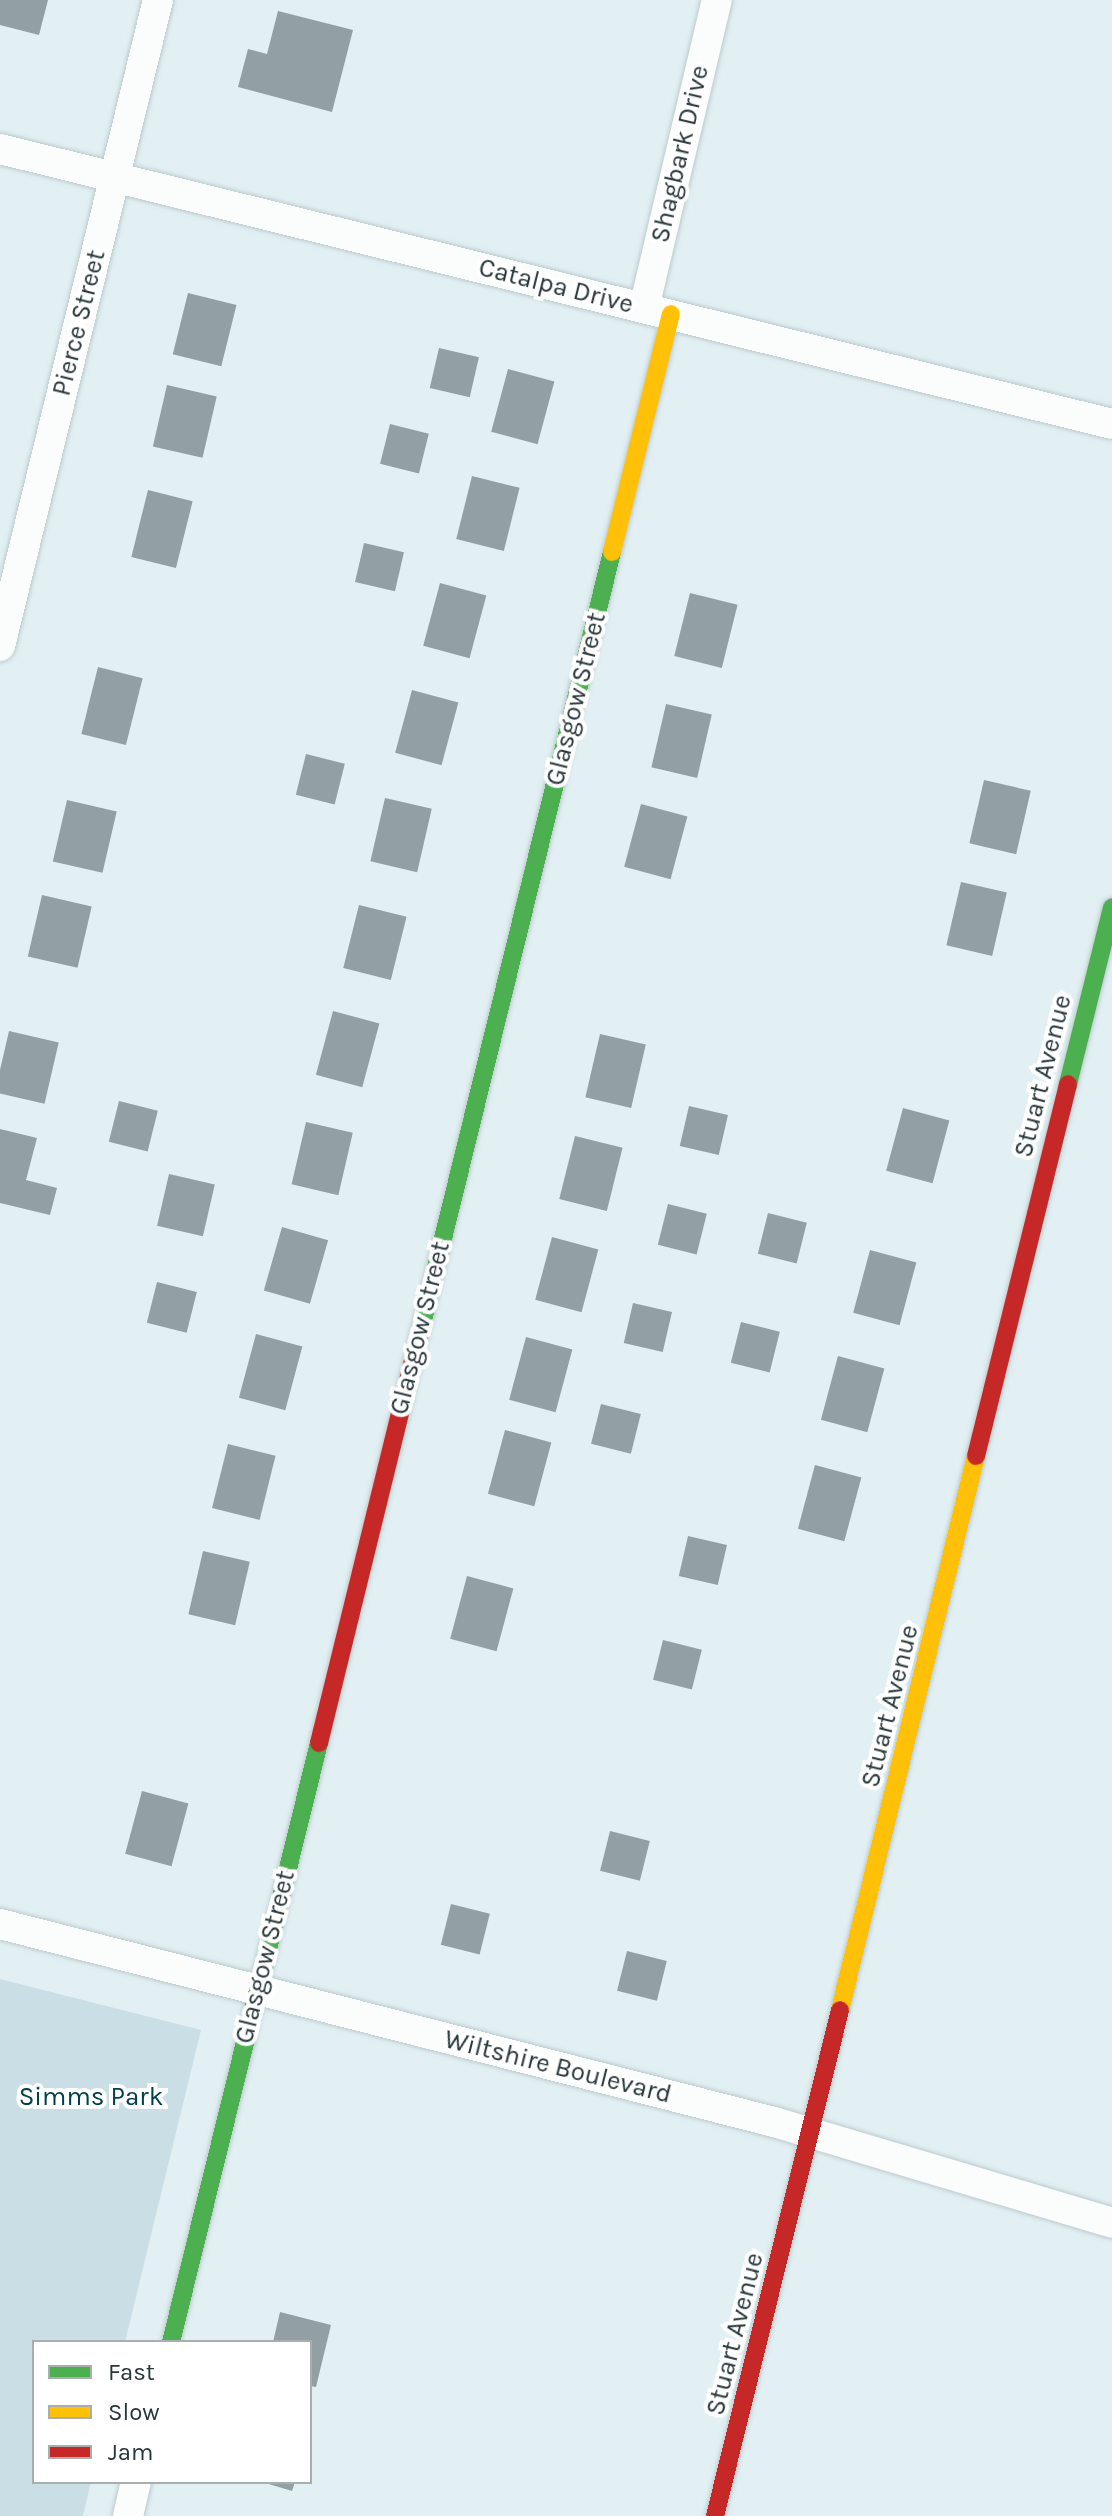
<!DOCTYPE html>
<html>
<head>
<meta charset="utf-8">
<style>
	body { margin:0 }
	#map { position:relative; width:1112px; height:2516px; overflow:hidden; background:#e2f0f4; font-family:Karla,sans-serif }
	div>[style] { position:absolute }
	.green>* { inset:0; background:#cadfe5 }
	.building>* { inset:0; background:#929fa3; transform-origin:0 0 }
	.roads { filter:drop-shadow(0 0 2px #bdcacd) drop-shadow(0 0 2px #bdcacd) }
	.street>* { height:30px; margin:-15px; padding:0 15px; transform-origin:15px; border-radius:15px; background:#fbfdfd }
	.fast>* { height:18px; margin:-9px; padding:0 9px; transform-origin:9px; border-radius:9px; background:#4caf50 }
	.slow>* { height:18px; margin:-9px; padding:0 9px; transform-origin:9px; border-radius:9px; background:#ffc107 }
	.jam>* { height:18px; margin:-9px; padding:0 9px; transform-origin:9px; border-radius:9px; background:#c62828 }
	span { translate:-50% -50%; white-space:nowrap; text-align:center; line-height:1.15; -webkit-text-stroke:8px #fff; paint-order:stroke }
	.street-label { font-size:26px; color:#283639 }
	.park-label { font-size:26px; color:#00404c }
	.legend { position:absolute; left:32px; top:2340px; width:280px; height:144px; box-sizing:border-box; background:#fff; border:2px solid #a9afb0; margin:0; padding:10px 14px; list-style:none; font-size:24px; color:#283639 }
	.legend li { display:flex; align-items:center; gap:16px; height:40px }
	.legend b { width:40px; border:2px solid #a9afb0 }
</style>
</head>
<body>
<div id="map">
	<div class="green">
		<div style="clip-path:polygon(0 1979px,201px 2030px,125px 2342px,34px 2342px,34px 2482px,91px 2482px,83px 2516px,0 2516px)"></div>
	</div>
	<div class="building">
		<div style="clip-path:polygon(0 0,48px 0,39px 35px,0 25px)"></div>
		<div style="clip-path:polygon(278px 11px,353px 30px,332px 112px,238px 87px,248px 49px,267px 54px)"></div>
		<div style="left:188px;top:293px;width:50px;height:63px;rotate:14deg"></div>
		<div style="left:439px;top:348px;width:41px;height:41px;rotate:13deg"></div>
		<div style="left:508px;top:369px;width:48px;height:65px;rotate:15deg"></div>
		<div style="left:167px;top:385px;width:51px;height:63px;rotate:13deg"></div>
		<div style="left:390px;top:424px;width:40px;height:41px;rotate:14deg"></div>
		<div style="left:472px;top:476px;width:49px;height:65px;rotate:14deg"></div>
		<div style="left:148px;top:490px;width:46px;height:69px;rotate:14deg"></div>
		<div style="left:364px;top:543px;width:41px;height:40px;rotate:13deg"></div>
		<div style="left:440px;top:583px;width:48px;height:65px;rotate:15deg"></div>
		<div style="left:690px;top:593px;width:49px;height:65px;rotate:14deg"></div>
		<div style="left:98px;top:667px;width:46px;height:69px;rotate:14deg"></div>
		<div style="left:412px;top:690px;width:48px;height:65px;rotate:15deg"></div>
		<div style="left:666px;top:704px;width:47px;height:65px;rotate:13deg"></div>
		<div style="left:306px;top:754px;width:40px;height:42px;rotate:14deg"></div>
		<div style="left:984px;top:780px;width:48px;height:65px;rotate:13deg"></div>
		<div style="left:385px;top:798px;width:48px;height:65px;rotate:13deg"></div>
		<div style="left:67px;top:800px;width:51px;height:63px;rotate:13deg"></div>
		<div style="left:641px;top:804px;width:48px;height:65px;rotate:15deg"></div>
		<div style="left:961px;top:882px;width:47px;height:65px;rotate:13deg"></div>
		<div style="left:42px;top:895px;width:51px;height:63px;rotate:13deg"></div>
		<div style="left:359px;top:905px;width:49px;height:65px;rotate:14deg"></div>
		<div style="left:333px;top:1011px;width:48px;height:66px;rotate:15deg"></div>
		<div style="left:9px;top:1031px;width:51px;height:63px;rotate:13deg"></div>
		<div style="left:600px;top:1034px;width:47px;height:65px;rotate:13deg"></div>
		<div style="left:119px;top:1101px;width:40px;height:42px;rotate:14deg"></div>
		<div style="left:689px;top:1106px;width:40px;height:41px;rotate:13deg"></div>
		<div style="left:903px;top:1108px;width:48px;height:65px;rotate:15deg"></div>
		<div style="left:306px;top:1122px;width:48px;height:64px;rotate:13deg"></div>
		<div style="clip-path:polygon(0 1129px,37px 1138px,26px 1180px,57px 1188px,50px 1215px,0 1203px)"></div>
		<div style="left:575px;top:1136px;width:49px;height:65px;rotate:14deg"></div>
		<div style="left:169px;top:1174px;width:47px;height:53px;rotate:13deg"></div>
		<div style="left:668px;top:1204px;width:40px;height:42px;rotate:14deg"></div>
		<div style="left:768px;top:1213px;width:40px;height:42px;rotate:14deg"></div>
		<div style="left:282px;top:1227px;width:48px;height:66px;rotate:16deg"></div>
		<div style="left:552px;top:1237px;width:48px;height:65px;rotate:15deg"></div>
		<div style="left:870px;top:1250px;width:48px;height:65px;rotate:15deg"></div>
		<div style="left:157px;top:1282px;width:41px;height:42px;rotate:14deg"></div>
		<div style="left:633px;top:1303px;width:40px;height:41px;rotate:13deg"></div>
		<div style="left:741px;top:1322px;width:40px;height:42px;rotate:14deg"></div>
		<div style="left:256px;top:1334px;width:48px;height:66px;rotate:15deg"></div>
		<div style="left:526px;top:1337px;width:48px;height:65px;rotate:15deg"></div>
		<div style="left:838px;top:1356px;width:48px;height:66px;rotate:15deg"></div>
		<div style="left:601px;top:1404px;width:41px;height:41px;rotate:14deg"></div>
		<div style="left:505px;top:1430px;width:48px;height:66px;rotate:15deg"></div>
		<div style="left:228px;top:1444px;width:49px;height:66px;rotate:14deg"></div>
		<div style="left:815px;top:1465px;width:48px;height:66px;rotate:15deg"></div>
		<div style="left:688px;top:1536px;width:40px;height:41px;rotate:13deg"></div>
		<div style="left:203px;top:1551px;width:48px;height:65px;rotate:13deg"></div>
		<div style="left:467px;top:1576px;width:48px;height:65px;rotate:15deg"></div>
		<div style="left:663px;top:1640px;width:40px;height:41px;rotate:14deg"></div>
		<div style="left:142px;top:1791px;width:48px;height:65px;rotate:15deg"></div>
		<div style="left:610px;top:1831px;width:41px;height:41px;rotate:14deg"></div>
		<div style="left:451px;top:1904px;width:40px;height:42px;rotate:14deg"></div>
		<div style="left:627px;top:1951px;width:41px;height:41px;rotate:14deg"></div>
		<div style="clip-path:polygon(280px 2312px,331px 2325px,316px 2387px,310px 2386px,310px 2342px,273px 2342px)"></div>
		<div style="clip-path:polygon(262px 2482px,295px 2482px,292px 2491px)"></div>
	</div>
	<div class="roads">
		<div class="street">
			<div style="left:0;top:149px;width:1145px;rotate:13.89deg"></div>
			<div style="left:644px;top:308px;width:317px;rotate:-76.7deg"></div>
			<div style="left:0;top:646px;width:665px;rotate:-76.26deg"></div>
			<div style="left:0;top:1924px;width:799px;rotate:14.35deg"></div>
			<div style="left:774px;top:2122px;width:353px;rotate:16.6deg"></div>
			<div style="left:128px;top:2516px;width:35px;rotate:-77deg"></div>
		</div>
		<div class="fast">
			<div style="left:1068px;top:1084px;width:182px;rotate:-76deg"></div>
			<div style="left:419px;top:1336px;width:807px;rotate:-76.17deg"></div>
			<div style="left:171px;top:2342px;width:617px;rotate:-76.12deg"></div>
		</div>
		<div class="slow">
			<div style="left:612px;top:552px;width:245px;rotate:-76.1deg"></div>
			<div style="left:840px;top:2010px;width:570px;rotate:-76.21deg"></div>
		</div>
		<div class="jam">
			<div style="left:976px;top:1456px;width:383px;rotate:-76.1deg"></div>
			<div style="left:319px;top:1743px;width:419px;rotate:-76.2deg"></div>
			<div style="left:715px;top:2516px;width:521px;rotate:-76.12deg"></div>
		</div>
	</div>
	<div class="street-label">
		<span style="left:680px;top:154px;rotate:-77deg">Shagbark Drive</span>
		<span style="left:556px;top:286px;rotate:14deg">Catalpa Drive</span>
		<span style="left:79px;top:323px;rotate:-76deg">Pierce Street</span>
		<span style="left:576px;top:699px;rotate:-76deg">Glasgow Street</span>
		<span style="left:1043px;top:1076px;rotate:-76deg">Stuart Avenue</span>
		<span style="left:420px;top:1328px;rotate:-76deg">Glasgow Street</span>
		<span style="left:890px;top:1706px;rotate:-76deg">Stuart Avenue</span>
		<span style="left:265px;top:1957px;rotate:-76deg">Glasgow Street</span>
		<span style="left:558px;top:2067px;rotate:14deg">Wiltshire Boulevard</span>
		<span style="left:735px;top:2334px;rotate:-76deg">Stuart Avenue</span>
	</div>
	<div class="park-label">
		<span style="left:91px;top:2097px">Simms Park</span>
	</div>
	<ul class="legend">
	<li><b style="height:10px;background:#4caf50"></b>Fast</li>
	<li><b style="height:10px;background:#ffc107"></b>Slow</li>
	<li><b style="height:10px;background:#c62828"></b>Jam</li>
	</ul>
</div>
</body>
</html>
